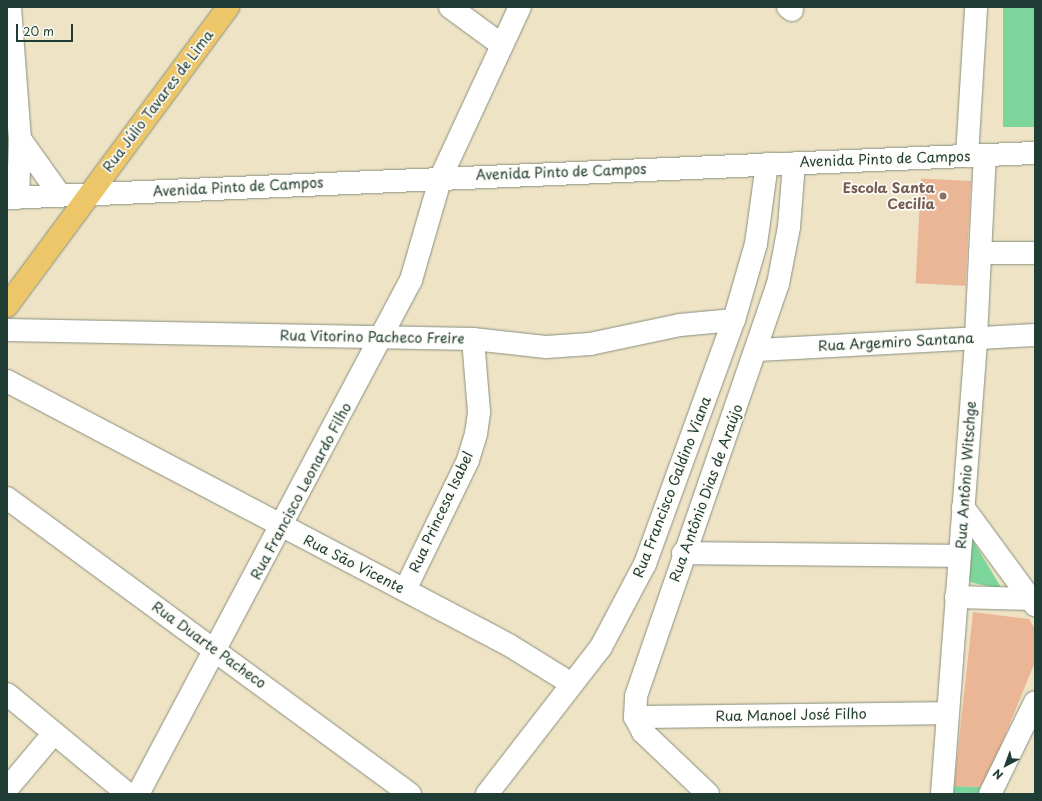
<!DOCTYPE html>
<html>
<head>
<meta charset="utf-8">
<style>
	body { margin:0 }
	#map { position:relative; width:1042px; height:801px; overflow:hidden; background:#efe3c6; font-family:"Playpen Sans",sans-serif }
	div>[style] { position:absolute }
	.green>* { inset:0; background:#7cd59b; transform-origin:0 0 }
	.building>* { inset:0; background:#ebb696; transform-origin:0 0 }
	.roads { filter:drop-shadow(0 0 1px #87907d) drop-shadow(0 0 1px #87907d) }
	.minor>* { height:22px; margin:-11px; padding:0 11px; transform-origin:11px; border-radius:11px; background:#fff }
	.major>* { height:22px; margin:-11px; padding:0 11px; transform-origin:11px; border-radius:11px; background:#ecc669 }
	.dots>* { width:11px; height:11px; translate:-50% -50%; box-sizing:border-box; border:2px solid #fdfcf7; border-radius:50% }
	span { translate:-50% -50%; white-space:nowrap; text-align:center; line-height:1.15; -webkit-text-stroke:3.5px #fdfcf7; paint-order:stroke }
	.street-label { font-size:14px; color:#1f3d34 }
	.education-label { font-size:14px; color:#785e54; font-weight:700 }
	.right { translate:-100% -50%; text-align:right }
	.frame { position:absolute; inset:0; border:8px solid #1f3d34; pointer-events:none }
	.north { position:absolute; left:986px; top:745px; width:40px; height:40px; -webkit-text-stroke:3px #fdfcf7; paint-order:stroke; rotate:221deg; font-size:11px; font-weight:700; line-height:16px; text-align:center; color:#1f3d34 }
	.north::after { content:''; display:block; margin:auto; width:14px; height:18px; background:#1f3d34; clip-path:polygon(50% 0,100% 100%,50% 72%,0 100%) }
	.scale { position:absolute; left:16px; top:24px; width:57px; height:18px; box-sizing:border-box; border:2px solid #1f3d34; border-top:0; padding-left:5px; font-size:12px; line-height:14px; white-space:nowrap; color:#1f3d34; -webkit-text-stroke:3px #fdfcf7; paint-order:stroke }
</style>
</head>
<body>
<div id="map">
	<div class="green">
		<div style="left:1003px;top:7px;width:32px;height:120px"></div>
		<div style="clip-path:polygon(972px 539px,1002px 589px,969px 582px)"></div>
		<div style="clip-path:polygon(954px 786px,984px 787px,981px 794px,953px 794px)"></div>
	</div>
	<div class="building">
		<div style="left:971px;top:181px;width:105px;height:50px;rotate:93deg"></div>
		<div style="clip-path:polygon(973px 612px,1029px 619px,1035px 629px,1035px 662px,984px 787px,954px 786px)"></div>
	</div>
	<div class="roads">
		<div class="minor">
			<div style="left:10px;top:7px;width:132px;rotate:85.7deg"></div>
			<div style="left:20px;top:139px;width:59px;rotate:91.9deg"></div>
			<div style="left:450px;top:7px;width:64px;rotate:36.2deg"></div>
			<div style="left:788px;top:7px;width:5px;rotate:37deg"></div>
			<div style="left:20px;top:139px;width:69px;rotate:54.5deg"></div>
			<div style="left:967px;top:156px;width:149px;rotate:-86.5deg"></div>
			<div style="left:7px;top:198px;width:1029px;rotate:-2.51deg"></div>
			<div style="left:980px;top:253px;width:55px"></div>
			<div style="left:7px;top:330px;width:466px;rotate:1.1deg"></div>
			<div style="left:473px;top:339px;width:73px;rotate:6.3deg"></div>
			<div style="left:546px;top:347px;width:44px;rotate:-3.9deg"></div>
			<div style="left:590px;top:344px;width:92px;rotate:-11.9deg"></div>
			<div style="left:680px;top:325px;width:54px;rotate:-5.3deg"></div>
			<div style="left:758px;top:350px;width:277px;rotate:-3.1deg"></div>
			<div style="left:7px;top:381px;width:567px;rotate:27.74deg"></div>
			<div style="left:509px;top:645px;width:74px;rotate:31.8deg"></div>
			<div style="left:7px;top:498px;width:500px;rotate:36.3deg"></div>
			<div style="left:963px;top:507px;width:122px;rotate:53.7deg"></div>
			<div style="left:683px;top:553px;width:276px;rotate:0.6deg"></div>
			<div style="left:405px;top:590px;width:144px;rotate:-64.1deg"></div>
			<div style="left:468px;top:460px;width:27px;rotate:-73deg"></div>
			<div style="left:476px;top:434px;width:22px;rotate:-82deg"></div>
			<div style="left:479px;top:412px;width:73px;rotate:-94.7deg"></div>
			<div style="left:956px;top:597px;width:75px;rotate:1.5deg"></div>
			<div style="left:7px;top:694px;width:157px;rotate:39.6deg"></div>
			<div style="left:635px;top:717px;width:312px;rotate:-0.7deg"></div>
			<div style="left:7px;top:789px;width:73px;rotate:-50deg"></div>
			<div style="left:138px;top:794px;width:582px;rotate:-62.03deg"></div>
			<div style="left:411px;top:280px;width:107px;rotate:-73.8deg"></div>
			<div style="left:441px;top:177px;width:187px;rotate:-65.1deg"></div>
			<div style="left:487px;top:794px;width:186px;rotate:-52.2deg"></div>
			<div style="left:601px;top:647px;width:94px;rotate:-62.1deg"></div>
			<div style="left:645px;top:564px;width:260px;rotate:-70deg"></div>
			<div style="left:734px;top:320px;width:79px;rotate:-73.9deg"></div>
			<div style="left:756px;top:244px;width:81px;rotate:-82.2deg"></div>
			<div style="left:708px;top:794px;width:90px;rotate:-136.4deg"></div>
			<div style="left:643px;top:732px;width:17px;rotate:-118deg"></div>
			<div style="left:635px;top:717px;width:21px;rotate:-87deg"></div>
			<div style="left:636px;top:696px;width:436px;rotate:-71deg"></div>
			<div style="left:778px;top:284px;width:58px;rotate:-79.1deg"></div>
			<div style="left:789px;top:227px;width:64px;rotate:-85.5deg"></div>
			<div style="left:942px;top:794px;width:458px;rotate:-85.7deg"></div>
			<div style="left:976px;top:337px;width:182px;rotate:-87.2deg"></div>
			<div style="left:990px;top:794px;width:102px;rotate:-63.9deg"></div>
		</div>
		<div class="major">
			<div style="left:7px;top:306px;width:372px;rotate:-53.5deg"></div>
		</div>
	</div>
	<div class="dots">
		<div style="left:943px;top:196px;background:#8d6e63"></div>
	</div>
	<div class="street-label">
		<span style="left:158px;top:101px;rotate:-53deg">Rua Júlio Tavares de Lima</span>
		<span style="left:885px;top:159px;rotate:-2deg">Avenida Pinto de Campos</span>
		<span style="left:561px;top:172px;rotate:-2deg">Avenida Pinto de Campos</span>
		<span style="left:238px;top:187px;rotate:-3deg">Avenida Pinto de Campos</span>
		<span style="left:372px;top:337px;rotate:1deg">Rua Vitorino Pacheco Freire</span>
		<span style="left:896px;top:342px;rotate:-3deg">Rua Argemiro Santana</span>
		<span style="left:966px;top:475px;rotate:-86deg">Rua Antônio Witschge</span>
		<span style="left:672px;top:487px;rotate:-69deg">Rua Francisco Galdino Viana</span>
		<span style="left:301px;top:491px;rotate:-62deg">Rua Francisco Leonardo Filho</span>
		<span style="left:706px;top:493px;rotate:-70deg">Rua Antônio Dias de Araújo</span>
		<span style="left:441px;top:512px;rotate:-65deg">Rua Princesa Isabel</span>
		<span style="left:354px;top:564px;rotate:27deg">Rua São Vicente</span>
		<span style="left:209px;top:645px;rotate:36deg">Rua Duarte Pacheco</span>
		<span style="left:791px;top:715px;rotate:-1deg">Rua Manoel José Filho</span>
	</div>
	<div class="education-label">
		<span class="right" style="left:935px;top:196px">Escola Santa<br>Cecilia</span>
	</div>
	<div class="frame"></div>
	<div class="north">N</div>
	<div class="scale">20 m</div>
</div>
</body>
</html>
